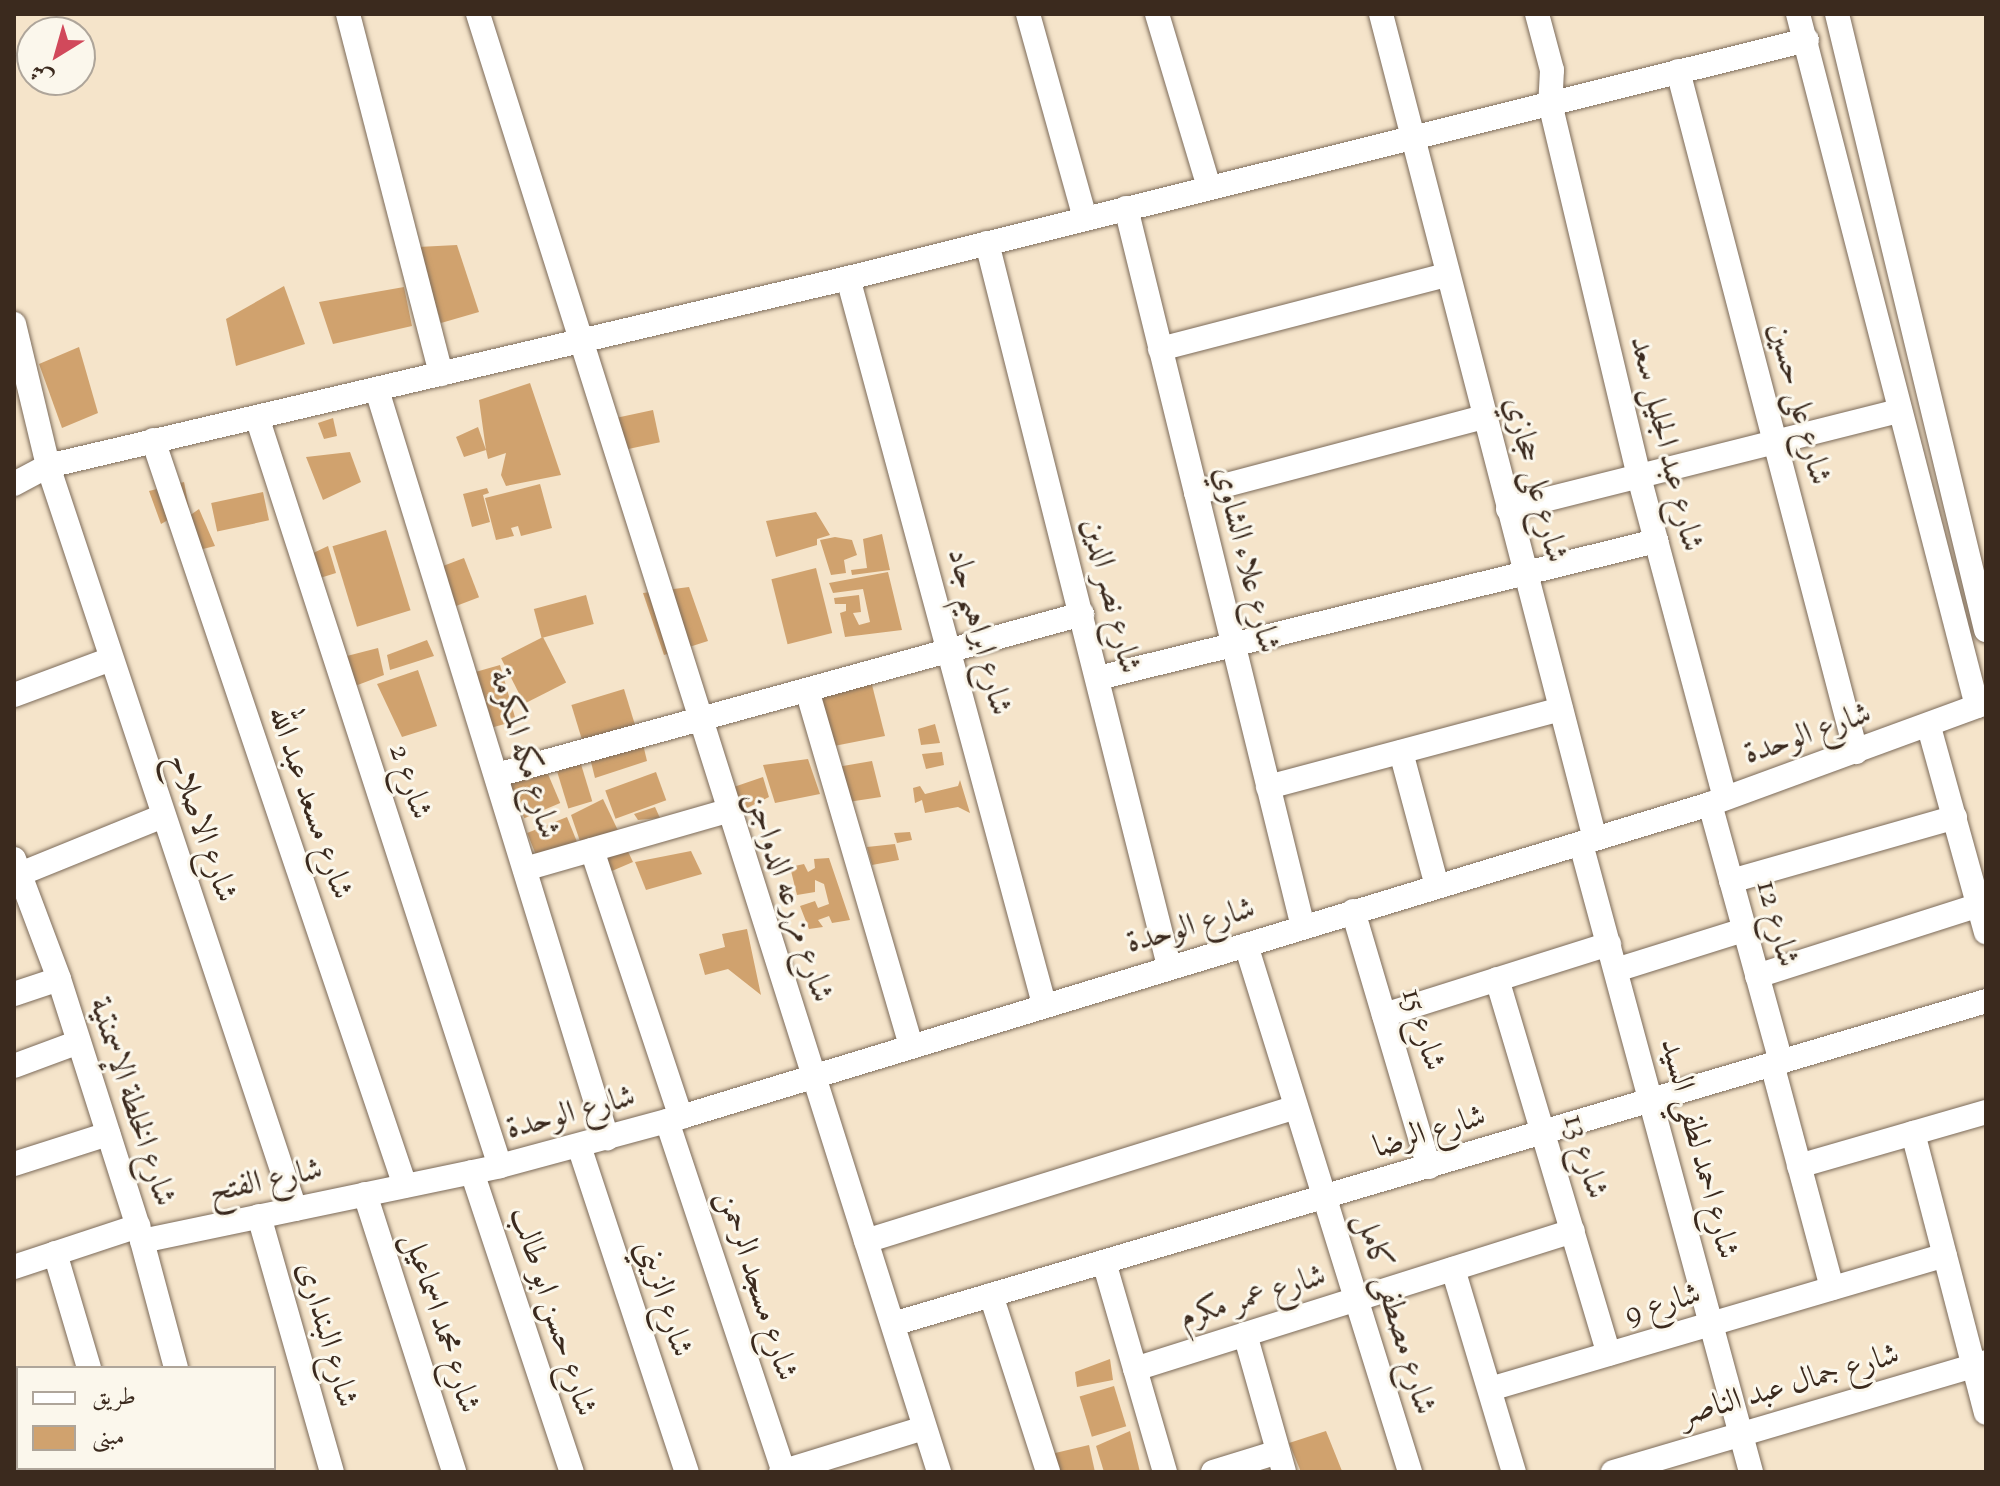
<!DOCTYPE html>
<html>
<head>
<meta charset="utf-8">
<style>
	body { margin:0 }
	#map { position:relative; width:2000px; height:1486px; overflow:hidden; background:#f5e4ca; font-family:"Sorts Mill Goudy",Amiri,serif }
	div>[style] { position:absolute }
	.building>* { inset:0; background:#d0a26e; transform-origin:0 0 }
	.roads { filter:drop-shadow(0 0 2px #7c6b5a) drop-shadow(0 0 2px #7c6b5a) }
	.minor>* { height:24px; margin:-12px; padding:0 12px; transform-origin:12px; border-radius:12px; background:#fff }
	span { translate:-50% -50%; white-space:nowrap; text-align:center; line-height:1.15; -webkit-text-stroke:6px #fbf7ec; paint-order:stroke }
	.street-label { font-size:32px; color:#3b2a1e }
	.frame { position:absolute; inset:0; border:16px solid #3b2a1e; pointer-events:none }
	.legend { position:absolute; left:16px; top:1366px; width:260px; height:104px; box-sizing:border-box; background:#fbf7ec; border:2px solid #aea59a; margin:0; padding:10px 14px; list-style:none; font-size:24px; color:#3b2a1e }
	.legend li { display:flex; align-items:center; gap:16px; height:40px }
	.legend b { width:40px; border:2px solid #aea59a }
	.north { position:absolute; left:16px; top:16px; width:80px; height:80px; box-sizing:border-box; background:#fbf7ec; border:2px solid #aea59a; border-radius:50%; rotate:217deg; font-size:22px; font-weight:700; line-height:32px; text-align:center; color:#3b2a1e }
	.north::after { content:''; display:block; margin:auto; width:28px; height:36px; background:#d1495b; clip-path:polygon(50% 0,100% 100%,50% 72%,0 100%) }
</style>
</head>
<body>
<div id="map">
	<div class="building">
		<div style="clip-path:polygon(457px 245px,479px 312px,441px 323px,418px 247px)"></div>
		<div style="clip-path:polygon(284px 286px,305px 344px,236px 366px,226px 319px)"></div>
		<div style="clip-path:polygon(404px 287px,412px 326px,333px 344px,319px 302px)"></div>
		<div style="clip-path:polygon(79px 347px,98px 413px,62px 428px,39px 364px)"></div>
		<div style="clip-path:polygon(530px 383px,561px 475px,506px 486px,501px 475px,506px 453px,488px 459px,486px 450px,464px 457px,456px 437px,478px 427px,486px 450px,479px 400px)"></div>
		<div style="left:653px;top:410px;width:33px;height:37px;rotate:78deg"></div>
		<div style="clip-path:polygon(333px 418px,337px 436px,324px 439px,318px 423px)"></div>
		<div style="clip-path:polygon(350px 452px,361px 482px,323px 500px,306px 457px)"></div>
		<div style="clip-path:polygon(184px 482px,189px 508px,161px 524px,149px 491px)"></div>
		<div style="clip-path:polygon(540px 484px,552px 528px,521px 536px,518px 526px,511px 528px,514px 536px,496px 540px,485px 498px)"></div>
		<div style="clip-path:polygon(487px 488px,489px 493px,483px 495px,490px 522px,472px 527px,463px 494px)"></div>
		<div style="left:263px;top:492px;width:29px;height:53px;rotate:78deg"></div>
		<div style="clip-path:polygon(199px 509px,215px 546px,179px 555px,172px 528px)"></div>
		<div style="clip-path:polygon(816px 512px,830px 535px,817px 539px,817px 545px,776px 557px,766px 521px)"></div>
		<div style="left:386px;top:530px;width:84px;height:56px;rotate:73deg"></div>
		<div style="clip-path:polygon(882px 534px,890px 570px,852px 575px,851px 570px,867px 568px,863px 539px)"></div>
		<div style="clip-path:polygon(835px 537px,852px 540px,857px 555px,844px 560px,846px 573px,831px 575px,820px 540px)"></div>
		<div style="clip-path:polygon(328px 546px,336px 573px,320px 578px,309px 555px)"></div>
		<div style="left:464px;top:558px;width:42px;height:26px;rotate:69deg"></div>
		<div style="left:816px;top:568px;width:67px;height:46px;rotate:76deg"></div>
		<div style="clip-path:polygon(888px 572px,902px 630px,845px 637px,840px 613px,846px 611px,846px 604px,835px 604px,834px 598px,859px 595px,861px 612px,853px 613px,859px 625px,870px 622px,863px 589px,833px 593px,829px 583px)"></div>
		<div style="clip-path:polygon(689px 587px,708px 641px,664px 655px,643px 593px)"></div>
		<div style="left:586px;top:595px;width:30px;height:54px;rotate:75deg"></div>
		<div style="left:543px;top:637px;width:51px;height:47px;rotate:63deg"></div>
		<div style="clip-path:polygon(427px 640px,434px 656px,390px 670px,387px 655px)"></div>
		<div style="clip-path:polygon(378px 648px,384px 675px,355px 686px,343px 657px)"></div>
		<div style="left:500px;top:665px;width:58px;height:32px;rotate:74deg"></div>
		<div style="clip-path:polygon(418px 670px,437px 726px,402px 737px,377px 684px)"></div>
		<div style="clip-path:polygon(870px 677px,885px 736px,834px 746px,815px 692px)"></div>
		<div style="left:624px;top:689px;width:44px;height:55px;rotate:73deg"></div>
		<div style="clip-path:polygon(935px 724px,940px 743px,921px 745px,918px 729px)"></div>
		<div style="clip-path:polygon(642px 740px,647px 761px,595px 778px,589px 754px)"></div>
		<div style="clip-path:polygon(942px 752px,944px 765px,926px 769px,922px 754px)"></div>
		<div style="clip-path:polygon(808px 759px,820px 794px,775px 803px,763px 765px)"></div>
		<div style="left:580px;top:761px;width:42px;height:25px;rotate:73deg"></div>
		<div style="clip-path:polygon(872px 761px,881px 797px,848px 802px,837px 767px)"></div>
		<div style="left:545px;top:767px;width:39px;height:39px;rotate:67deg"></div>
		<div style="left:656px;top:772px;width:30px;height:54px;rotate:70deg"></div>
		<div style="clip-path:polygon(763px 777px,769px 797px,733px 815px,725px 790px)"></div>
		<div style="clip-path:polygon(960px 780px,970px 813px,958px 807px,925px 813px,922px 800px,915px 803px,913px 788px,920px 786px,925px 794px,958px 786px)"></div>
		<div style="clip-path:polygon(603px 799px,633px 862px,593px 879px,571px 815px)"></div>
		<div style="clip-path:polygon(655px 807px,660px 818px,638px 820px,634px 814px)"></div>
		<div style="left:567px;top:817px;width:29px;height:43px;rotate:68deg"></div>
		<div style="clip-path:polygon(910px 832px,912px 840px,897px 843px,894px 833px)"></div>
		<div style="clip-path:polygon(895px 844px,899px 860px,872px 865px,867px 847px)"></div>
		<div style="clip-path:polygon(691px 851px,702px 874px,646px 890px,635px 862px)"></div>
		<div style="clip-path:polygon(829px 858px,850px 920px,832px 923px,829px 916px,818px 920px,823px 927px,809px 929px,800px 906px,815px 901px,818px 908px,829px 904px,824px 884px,815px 880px,815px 892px,797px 895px,790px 867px,804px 864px,808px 872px,815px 868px,814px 859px)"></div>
		<div style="clip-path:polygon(747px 929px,761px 995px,728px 969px,705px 975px,699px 954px,725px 947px,722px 934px)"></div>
		<div style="clip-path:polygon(1110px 1359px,1113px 1380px,1077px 1387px,1075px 1372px)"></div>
		<div style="left:1114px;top:1386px;width:42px;height:36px;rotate:73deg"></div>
		<div style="clip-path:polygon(1130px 1431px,1140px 1472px,1104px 1472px,1096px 1446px)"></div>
		<div style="clip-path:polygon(1326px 1431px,1342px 1471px,1301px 1472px,1289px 1443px)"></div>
		<div style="clip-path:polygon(1089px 1445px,1095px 1472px,1057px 1472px,1051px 1454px)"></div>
	</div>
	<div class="roads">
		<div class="minor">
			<div style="left:348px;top:14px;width:372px;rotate:75.5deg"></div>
			<div style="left:478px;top:14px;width:1529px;rotate:72.45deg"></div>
			<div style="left:1028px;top:14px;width:212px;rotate:74.4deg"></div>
			<div style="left:1157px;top:14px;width:181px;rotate:73.3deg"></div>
			<div style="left:1381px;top:14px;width:852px;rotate:75.46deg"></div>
			<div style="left:1537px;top:14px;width:58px;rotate:75deg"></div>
			<div style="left:1552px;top:70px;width:33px;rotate:93deg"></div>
			<div style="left:1550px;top:103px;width:384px;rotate:76.6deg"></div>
			<div style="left:1639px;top:477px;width:332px;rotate:75deg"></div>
			<div style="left:1798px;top:14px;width:715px;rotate:75.5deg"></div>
			<div style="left:1837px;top:14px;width:634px;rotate:76.4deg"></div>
			<div style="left:1678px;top:71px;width:704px;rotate:75.35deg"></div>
			<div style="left:1126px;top:208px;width:740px;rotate:76.17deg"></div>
			<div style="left:987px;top:243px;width:746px;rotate:75.87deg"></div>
			<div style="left:848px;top:278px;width:752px;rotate:74.89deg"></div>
			<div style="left:14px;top:324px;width:146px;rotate:76.5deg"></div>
			<div style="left:48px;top:466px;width:783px;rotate:71.61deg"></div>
			<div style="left:1160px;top:349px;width:296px;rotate:-14.5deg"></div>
			<div style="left:377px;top:390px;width:783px;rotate:72.91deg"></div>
			<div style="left:257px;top:417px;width:787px;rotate:72.03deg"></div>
			<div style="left:153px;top:440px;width:787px;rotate:71.33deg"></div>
			<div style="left:14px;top:484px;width:38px;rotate:-28deg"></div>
			<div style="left:48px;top:466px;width:822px;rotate:-13.22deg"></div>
			<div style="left:848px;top:278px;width:988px;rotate:-13.94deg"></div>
			<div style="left:1196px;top:493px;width:298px;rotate:-14.8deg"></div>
			<div style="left:1508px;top:509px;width:402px;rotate:-14.1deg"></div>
			<div style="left:1098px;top:678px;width:575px;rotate:-13.79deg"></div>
			<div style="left:807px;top:690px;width:370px;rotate:73.7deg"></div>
			<div style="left:14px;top:695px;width:103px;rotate:-20.4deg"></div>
			<div style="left:1929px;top:727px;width:213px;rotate:74.5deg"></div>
			<div style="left:1401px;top:752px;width:139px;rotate:75deg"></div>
			<div style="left:497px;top:775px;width:607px;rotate:-15.39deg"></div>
			<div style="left:1268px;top:787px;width:303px;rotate:-14.9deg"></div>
			<div style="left:1710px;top:804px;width:268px;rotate:74.6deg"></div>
			<div style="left:1581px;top:844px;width:651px;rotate:74.85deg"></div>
			<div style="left:592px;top:850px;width:281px;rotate:71.6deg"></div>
			<div style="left:14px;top:859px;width:128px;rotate:69.4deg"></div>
			<div style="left:59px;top:979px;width:259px;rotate:72.3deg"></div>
			<div style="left:138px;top:1226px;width:147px;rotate:75deg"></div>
			<div style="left:525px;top:869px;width:210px;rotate:-16deg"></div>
			<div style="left:20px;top:874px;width:154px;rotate:-22.1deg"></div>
			<div style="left:1731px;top:881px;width:233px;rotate:-15.9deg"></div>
			<div style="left:1353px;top:911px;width:267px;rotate:73.5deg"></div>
			<div style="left:1246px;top:945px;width:552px;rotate:72.71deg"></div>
			<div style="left:1616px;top:970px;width:134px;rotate:-17.4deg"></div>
			<div style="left:1757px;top:976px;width:233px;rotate:-17.7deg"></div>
			<div style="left:1497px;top:979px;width:391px;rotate:73.4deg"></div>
			<div style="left:14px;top:994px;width:47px;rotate:-18.4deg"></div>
			<div style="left:1384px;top:1015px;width:236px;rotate:-17.5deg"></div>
			<div style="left:1772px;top:1064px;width:232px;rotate:75deg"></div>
			<div style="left:14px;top:1066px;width:69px;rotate:-20.3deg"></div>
			<div style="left:667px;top:1121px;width:370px;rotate:71.6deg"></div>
			<div style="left:1913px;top:1133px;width:289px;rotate:75.4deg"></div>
			<div style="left:579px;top:1146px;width:343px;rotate:71.7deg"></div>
			<div style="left:14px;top:1164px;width:99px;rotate:-17.7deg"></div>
			<div style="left:1799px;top:1166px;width:195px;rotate:-16.1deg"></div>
			<div style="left:472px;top:1172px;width:316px;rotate:71.6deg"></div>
			<div style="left:365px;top:1194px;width:292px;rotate:72.2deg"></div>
			<div style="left:259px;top:1216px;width:266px;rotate:74.1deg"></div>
			<div style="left:142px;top:1241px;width:366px;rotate:-11.8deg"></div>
			<div style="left:500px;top:1166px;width:188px;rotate:-15.1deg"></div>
			<div style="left:681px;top:1117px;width:1076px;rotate:-16.92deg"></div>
			<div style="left:1710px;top:804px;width:294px;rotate:-20.1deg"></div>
			<div style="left:866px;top:1241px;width:450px;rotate:-17.3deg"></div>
			<div style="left:55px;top:1253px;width:120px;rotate:73.5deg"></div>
			<div style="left:1104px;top:1262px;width:219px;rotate:73.8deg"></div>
			<div style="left:14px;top:1267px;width:131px;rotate:-18.3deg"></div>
			<div style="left:1453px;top:1269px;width:212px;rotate:73.3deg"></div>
			<div style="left:991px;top:1295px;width:186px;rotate:72.1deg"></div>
			<div style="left:893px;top:1324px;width:1140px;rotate:-16.46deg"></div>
			<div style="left:1245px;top:1334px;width:143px;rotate:74.2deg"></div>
			<div style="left:1135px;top:1369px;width:459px;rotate:-17.5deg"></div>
			<div style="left:1490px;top:1389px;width:474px;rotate:-16.4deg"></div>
			<div style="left:14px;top:1405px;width:16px;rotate:76deg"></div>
			<div style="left:30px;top:1468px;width:4px;rotate:76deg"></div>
			<div style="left:118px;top:1468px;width:4px;rotate:63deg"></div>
			<div style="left:203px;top:1468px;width:4px;rotate:76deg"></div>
			<div style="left:781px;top:1472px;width:150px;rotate:-17.1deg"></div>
			<div style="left:1213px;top:1472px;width:68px;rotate:-17.1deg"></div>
			<div style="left:1613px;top:1472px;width:389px;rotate:-16.4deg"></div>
		</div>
	</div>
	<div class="street-label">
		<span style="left:1798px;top:404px;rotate:75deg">شارع على حسين</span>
		<span style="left:1665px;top:444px;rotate:76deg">شارع عبد الجليل سعد</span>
		<span style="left:1534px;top:480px;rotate:75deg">شارع على حجازي</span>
		<span style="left:1245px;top:560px;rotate:76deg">شارع علاء الشاوي</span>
		<span style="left:1110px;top:596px;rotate:76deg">شارع نصر الدين</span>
		<span style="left:978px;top:632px;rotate:75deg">شارع ابراهيم جاد</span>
		<span style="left:1808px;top:735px;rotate:-19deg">شارع الوحدة</span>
		<span style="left:523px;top:754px;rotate:73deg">شارع مكه المكرمة</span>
		<span style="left:409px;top:782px;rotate:72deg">شارع 2</span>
		<span style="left:309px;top:803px;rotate:71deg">شارع مسعد عبد الله</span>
		<span style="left:201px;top:828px;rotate:71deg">شارع الاصلاح</span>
		<span style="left:788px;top:897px;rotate:72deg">شارع مزرعه الدواجن</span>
		<span style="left:1776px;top:924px;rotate:75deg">شارع 12</span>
		<span style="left:1191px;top:927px;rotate:-16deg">شارع الوحدة</span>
		<span style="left:1422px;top:1030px;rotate:73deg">شارع 15</span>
		<span style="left:131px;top:1102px;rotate:72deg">شارع الخلطة الإسمنتية</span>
		<span style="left:571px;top:1114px;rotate:-15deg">شارع الوحدة</span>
		<span style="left:1430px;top:1133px;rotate:-17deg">شارع الرضا</span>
		<span style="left:1698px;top:1149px;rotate:75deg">شارع احمد لطفي السيد</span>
		<span style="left:1584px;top:1157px;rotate:73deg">شارع 13</span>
		<span style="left:266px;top:1182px;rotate:-12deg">شارع الفتح</span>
		<span style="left:756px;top:1286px;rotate:72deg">شارع مسجد الرحمن</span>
		<span style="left:1253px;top:1298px;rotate:-17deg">شارع عمر مكرم</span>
		<span style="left:663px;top:1299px;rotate:72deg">شارع الزيني</span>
		<span style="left:1663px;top:1305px;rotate:-16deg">شارع 9</span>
		<span style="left:552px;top:1312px;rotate:72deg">شارع حسن ابو طالب</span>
		<span style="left:1394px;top:1314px;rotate:73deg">شارع مصطفى كامل</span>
		<span style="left:440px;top:1323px;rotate:72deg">شارع محمد اسماعيل</span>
		<span style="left:326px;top:1335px;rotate:74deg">شارع البندارى</span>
		<span style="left:1790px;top:1386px;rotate:-16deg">شارع جمال عبد الناصر</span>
	</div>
	<div class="frame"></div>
	<ul class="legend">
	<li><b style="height:10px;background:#fff"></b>طريق</li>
	<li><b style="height:22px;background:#d0a26e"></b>مبنى</li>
	</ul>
	<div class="north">ش</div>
</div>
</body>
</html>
